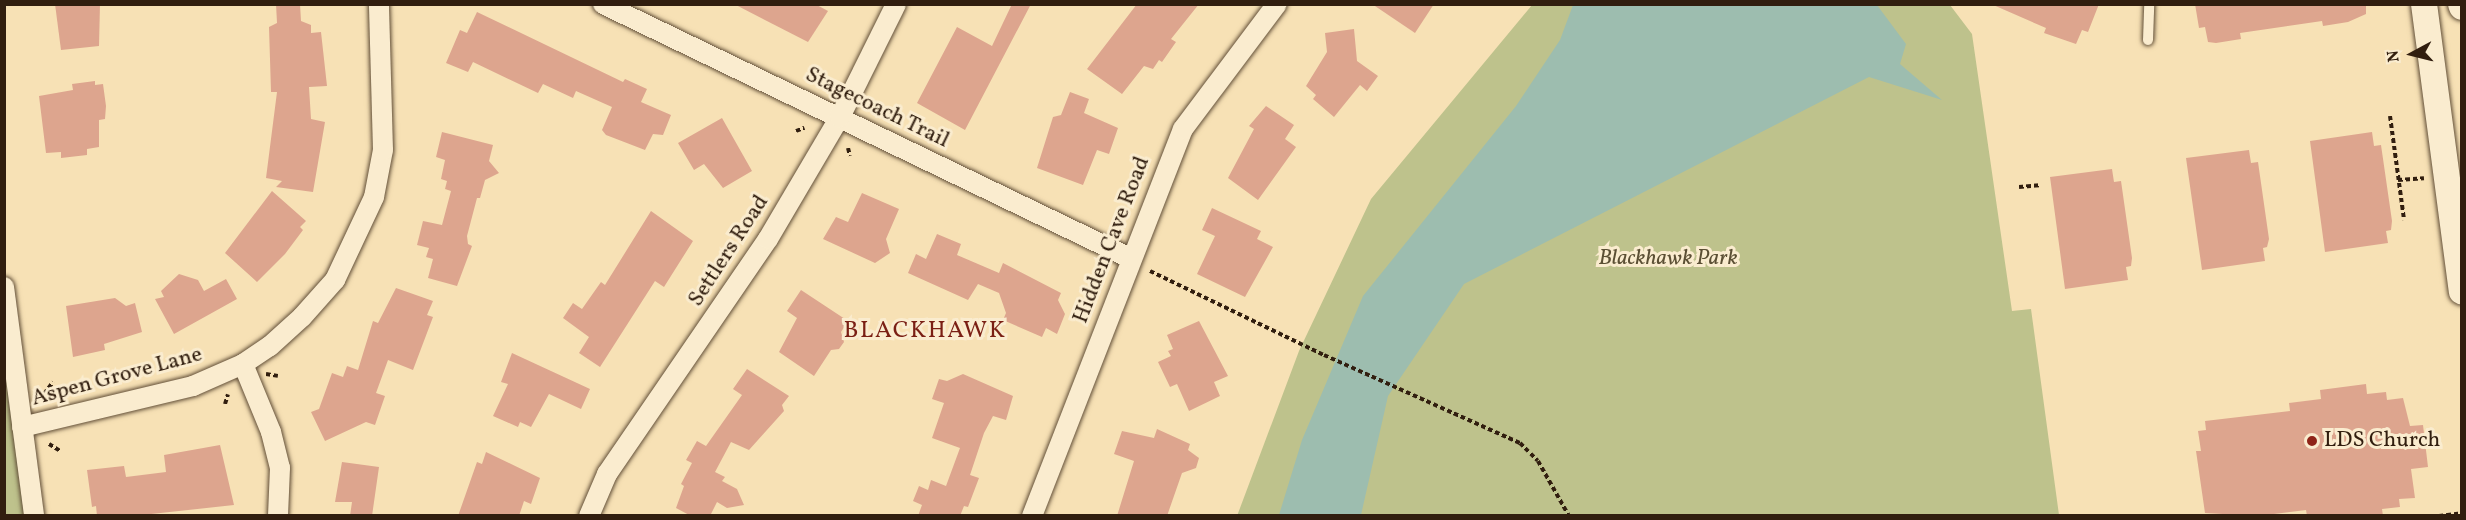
<!DOCTYPE html>
<html>
<head>
<meta charset="utf-8">
<style>
	body { margin:0 }
	#map { position:relative; width:2466px; height:520px; overflow:hidden; background:#f7e1b5; font-family:Vollkorn,serif }
	div>[style] { position:absolute }
	.green>* { inset:0; background:#bec28c }
	.water>* { inset:0; background:#9dbdaf }
	.building>* { inset:0; background:#dda58e }
	.path>* { height:4px; margin-top:-2px; transform-origin:0; background:repeating-linear-gradient(90deg,#311e0f 0 4.5px,transparent 0 7.5px) }
	.roads { filter:drop-shadow(0 0 2px #624f38) drop-shadow(0 0 2px #624f38) }
	.service>* { height:10px; margin:-5px; padding:0 5px; transform-origin:5px; border-radius:5px; background:#faeccf }
	.minor>* { height:20px; margin:-10px; padding:0 10px; transform-origin:10px; border-radius:10px; background:#faeccf }
	.tertiary>* { height:26px; margin:-13px; padding:0 13px; transform-origin:13px; border-radius:13px; background:#faeccf }
	.dots>* { width:16px; height:16px; translate:-50% -50%; box-sizing:border-box; border:3px solid #faeccf; border-radius:50% }
	span { translate:-50% -50%; white-space:nowrap; text-align:center; line-height:1.15; -webkit-text-stroke:6px #faeccf; paint-order:stroke }
	.street-label { font-size:22px; color:#311e0f }
	.park-label { font-size:22px; color:#5b4f34; font-style:italic }
	.poi-label { font-size:22px; color:#311e0f }
	.left { translate:0 -50%; text-align:left }
	.neighbourhood-label { font-size:24px; color:#7a1f14; letter-spacing:1.5px }
	.frame { position:absolute; inset:0; border:6px solid #311e0f; pointer-events:none }
	.north { position:absolute; left:2382px; top:24px; width:60px; height:60px; -webkit-text-stroke:4px #faeccf; paint-order:stroke; rotate:263deg; font-size:16px; font-weight:700; line-height:24px; text-align:center; color:#311e0f }
	.north::after { content:''; display:block; margin:auto; width:21px; height:27px; background:#311e0f; clip-path:polygon(50% 0,100% 100%,50% 72%,0 100%) }
</style>
</head>
<body>
<div id="map">
	<div class="green">
		<div style="clip-path:polygon(1532px 5px,1950px 5px,1972px 34px,2012px 311px,2031px 309px,2059px 515px,1237px 516px,1299px 351px,1371px 199px)"></div>
		<div style="clip-path:polygon(4px 302px,34px 515px,5px 515px)"></div>
	</div>
	<div class="water">
		<div style="clip-path:polygon(1573px 5px,1877px 5px,1906px 44px,1900px 64px,1942px 100px,1869px 77px,1464px 284px,1388px 396px,1361px 515px,1279px 515px,1302px 440px,1363px 296px,1516px 106px,1560px 40px)"></div>
	</div>
	<div class="building">
		<div style="clip-path:polygon(55px 4px,100px 4px,99px 46px,61px 50px)"></div>
		<div style="clip-path:polygon(276px 4px,300px 4px,301px 21px,311px 25px,311px 33px,321px 32px,327px 86px,309px 87px,311px 119px,325px 122px,313px 192px,276px 187px,282px 181px,266px 178px,277px 92px,271px 92px,269px 27px,277px 23px)"></div>
		<div style="clip-path:polygon(734px 4px,815px 4px,828px 11px,808px 42px)"></div>
		<div style="clip-path:polygon(1012px 4px,1031px 4px,965px 130px,917px 103px,957px 27px,992px 46px)"></div>
		<div style="clip-path:polygon(1137px 4px,1199px 4px,1171px 39px,1176px 42px,1162px 62px,1159px 60px,1153px 69px,1144px 66px,1122px 94px,1087px 69px)"></div>
		<div style="clip-path:polygon(1372px 4px,1434px 4px,1415px 33px)"></div>
		<div style="clip-path:polygon(1991px 4px,2099px 4px,2088px 32px,2082px 30px,2076px 44px,2044px 33px,2046px 28px)"></div>
		<div style="clip-path:polygon(2195px 4px,2366px 4px,2366px 14px,2348px 22px,2323px 26px,2322px 21px,2240px 33px,2241px 39px,2216px 43px,2208px 42px,2205px 27px,2199px 28px)"></div>
		<div style="clip-path:polygon(477px 12px,623px 82px,625px 79px,647px 89px,641px 102px,671px 115px,663px 135px,653px 134px,645px 150px,606px 135px,602px 130px,612px 107px,576px 91px,573px 98px,543px 84px,538px 93px,473px 62px,468px 72px,446px 63px,460px 30px,467px 33px)"></div>
		<div style="clip-path:polygon(1354px 29px,1357px 61px,1378px 76px,1367px 91px,1360px 85px,1334px 117px,1313px 99px,1316px 95px,1306px 86px,1327px 52px,1325px 33px)"></div>
		<div style="clip-path:polygon(95px 81px,95px 85px,103px 84px,106px 106px,105px 119px,99px 120px,99px 147px,87px 149px,87px 155px,61px 158px,61px 152px,46px 153px,39px 96px,73px 90px,72px 84px)"></div>
		<div style="clip-path:polygon(1070px 92px,1089px 99px,1084px 113px,1118px 128px,1109px 154px,1097px 150px,1083px 185px,1037px 168px,1053px 117px,1061px 115px)"></div>
		<div style="clip-path:polygon(1266px 106px,1294px 125px,1285px 139px,1296px 147px,1258px 200px,1228px 178px,1254px 129px,1249px 126px)"></div>
		<div style="clip-path:polygon(722px 118px,752px 171px,723px 188px,704px 164px,694px 170px,678px 143px)"></div>
		<div style="clip-path:polygon(442px 132px,493px 145px,489px 161px,499px 173px,485px 180px,480px 198px,477px 198px,467px 236px,468px 244px,472px 246px,457px 286px,428px 278px,433px 259px,426px 257px,429px 248px,417px 245px,423px 221px,442px 225px,451px 191px,445px 189px,447px 181px,441px 179px,445px 160px,436px 157px)"></div>
		<div style="clip-path:polygon(2372px 132px,2374px 146px,2381px 145px,2392px 221px,2391px 230px,2386px 231px,2388px 243px,2325px 252px,2310px 141px)"></div>
		<div style="clip-path:polygon(2249px 150px,2251px 163px,2258px 162px,2269px 239px,2267px 247px,2263px 248px,2265px 261px,2202px 270px,2186px 158px)"></div>
		<div style="clip-path:polygon(2112px 169px,2114px 182px,2121px 181px,2132px 258px,2131px 266px,2126px 267px,2128px 280px,2065px 289px,2050px 177px)"></div>
		<div style="clip-path:polygon(272px 191px,306px 221px,300px 227px,303px 230px,285px 254px,257px 282px,225px 253px)"></div>
		<div style="clip-path:polygon(862px 193px,899px 209px,886px 239px,890px 253px,875px 263px,823px 239px,836px 217px,848px 222px)"></div>
		<div style="clip-path:polygon(1212px 208px,1261px 231px,1257px 239px,1273px 247px,1245px 297px,1197px 274px,1215px 236px,1202px 230px)"></div>
		<div style="clip-path:polygon(651px 211px,693px 241px,664px 287px,655px 281px,600px 367px,579px 353px,589px 337px,563px 318px,573px 303px,582px 309px,601px 282px,605px 285px)"></div>
		<div style="clip-path:polygon(937px 234px,961px 244px,957px 255px,999px 273px,1003px 263px,1061px 293px,1058px 300px,1065px 314px,1057px 334px,1046px 328px,1042px 337px,1003px 320px,1006px 313px,999px 293px,978px 284px,968px 300px,908px 273px,916px 254px,926px 259px)"></div>
		<div style="clip-path:polygon(179px 274px,198px 280px,204px 291px,226px 279px,237px 299px,174px 334px,155px 299px,164px 297px,161px 291px)"></div>
		<div style="clip-path:polygon(396px 288px,433px 301px,427px 315px,433px 317px,413px 370px,388px 360px,376px 393px,385px 396px,375px 425px,366px 422px,325px 441px,311px 412px,319px 409px,332px 373px,343px 377px,347px 366px,358px 370px,373px 321px,378px 323px)"></div>
		<div style="clip-path:polygon(801px 290px,848px 321px,841px 332px,844px 342px,839px 349px,831px 350px,814px 376px,779px 352px,797px 318px,787px 311px)"></div>
		<div style="clip-path:polygon(115px 298px,126px 306px,135px 303px,142px 332px,104px 344px,105px 350px,73px 357px,66px 306px)"></div>
		<div style="clip-path:polygon(1199px 321px,1228px 376px,1214px 382px,1220px 396px,1189px 411px,1177px 384px,1170px 387px,1158px 362px,1171px 356px,1168px 351px,1173px 349px,1167px 335px)"></div>
		<div style="clip-path:polygon(512px 353px,590px 389px,581px 409px,549px 394px,531px 427px,520px 422px,518px 427px,493px 416px,508px 384px,501px 382px)"></div>
		<div style="clip-path:polygon(747px 369px,789px 396px,782px 405px,784px 411px,749px 450px,731px 442px,715px 472px,725px 477px,722px 481px,737px 489px,744px 505px,727px 508px,717px 502px,710px 516px,691px 516px,676px 508px,684px 486px,681px 484px,692px 463px,686px 460px,697px 441px,706px 446px,742px 395px,733px 389px)"></div>
		<div style="clip-path:polygon(963px 374px,1013px 396px,1006px 420px,993px 416px,984px 433px,970px 475px,979px 478px,968px 507px,964px 506px,960px 516px,918px 516px,922px 505px,913px 501px,919px 486px,928px 490px,931px 480px,946px 486px,960px 448px,932px 438px,944px 403px,932px 399px,939px 379px,947px 381px)"></div>
		<div style="clip-path:polygon(2366px 384px,2367px 394px,2386px 392px,2387px 400px,2403px 398px,2410px 426px,2423px 425px,2428px 467px,2411px 469px,2415px 498px,2399px 499px,2400px 507px,2382px 509px,2383px 516px,2307px 516px,2306px 510px,2258px 516px,2205px 513px,2196px 451px,2201px 451px,2198px 431px,2206px 430px,2205px 421px,2290px 411px,2289px 403px,2321px 399px,2320px 390px)"></div>
		<div style="clip-path:polygon(1157px 429px,1190px 444px,1188px 450px,1199px 458px,1196px 468px,1182px 473px,1167px 516px,1117px 516px,1134px 461px,1114px 454px,1122px 431px,1154px 438px)"></div>
		<div style="clip-path:polygon(220px 445px,234px 505px,133px 516px,97px 516px,96px 506px,92px 507px,87px 470px,124px 466px,126px 477px,166px 472px,164px 455px)"></div>
		<div style="clip-path:polygon(486px 452px,540px 478px,531px 504px,524px 501px,519px 516px,458px 516px,477px 462px,482px 464px)"></div>
		<div style="clip-path:polygon(342px 462px,379px 467px,372px 516px,350px 516px,352px 502px,335px 502px)"></div>
	</div>
	<div class="path">
		<div style="left:825px;top:78px;width:9px;rotate:77deg"></div>
		<div style="left:870px;top:106px;width:9px;rotate:-21deg"></div>
		<div style="left:2390px;top:116px;width:105px;rotate:82.3deg"></div>
		<div style="left:796px;top:131px;width:9px;rotate:-21deg"></div>
		<div style="left:848px;top:148px;width:8px;rotate:76deg"></div>
		<div style="left:2398px;top:180px;width:26px;rotate:-4deg"></div>
		<div style="left:2019px;top:187px;width:21px;rotate:-5deg"></div>
		<div style="left:1150px;top:271px;width:193px;rotate:25.8deg"></div>
		<div style="left:1324px;top:355px;width:215px;rotate:24.2deg"></div>
		<div style="left:1520px;top:443px;width:25px;rotate:45deg"></div>
		<div style="left:1538px;top:461px;width:63px;rotate:60.6deg"></div>
		<div style="left:266px;top:374px;width:12px;rotate:9deg"></div>
		<div style="left:44px;top:394px;width:15px;rotate:-53deg"></div>
		<div style="left:225px;top:404px;width:10px;rotate:-73deg"></div>
		<div style="left:49px;top:444px;width:13px;rotate:32deg"></div>
		<div style="left:2439px;top:516px;width:23px;rotate:-7deg"></div>
	</div>
	<div class="roads">
		<div class="service">
			<div style="left:2148px;top:40px;width:36px;rotate:-88deg"></div>
		</div>
		<div class="minor">
			<div style="left:603px;top:4px;width:585px;rotate:25.73deg"></div>
			<div style="left:4px;top:287px;width:231px;rotate:82.5deg"></div>
			<div style="left:243px;top:364px;width:74px;rotate:67.6deg"></div>
			<div style="left:271px;top:432px;width:37px;rotate:76deg"></div>
			<div style="left:280px;top:468px;width:48px;rotate:92.4deg"></div>
			<div style="left:22px;top:427px;width:176px;rotate:-13.5deg"></div>
			<div style="left:193px;top:386px;width:55px;rotate:-23.7deg"></div>
			<div style="left:243px;top:364px;width:32px;rotate:-34deg"></div>
			<div style="left:270px;top:346px;width:43px;rotate:-42.2deg"></div>
			<div style="left:302px;top:317px;width:50px;rotate:-48.3deg"></div>
			<div style="left:335px;top:280px;width:92px;rotate:-64.8deg"></div>
			<div style="left:374px;top:197px;width:48px;rotate:-79.2deg"></div>
			<div style="left:383px;top:150px;width:146px;rotate:-91.6deg"></div>
			<div style="left:589px;top:516px;width:46px;rotate:-66.8deg"></div>
			<div style="left:607px;top:474px;width:285px;rotate:-55.6deg"></div>
			<div style="left:768px;top:239px;width:142px;rotate:-59.5deg"></div>
			<div style="left:840px;top:117px;width:126px;rotate:-63.6deg"></div>
			<div style="left:1032px;top:516px;width:415px;rotate:-68.7deg"></div>
			<div style="left:1183px;top:129px;width:156px;rotate:-53.1deg"></div>
		</div>
		<div class="tertiary">
			<div style="left:2424px;top:4px;width:290px;rotate:82.5deg"></div>
			<div style="left:2461px;top:4px;width:3px;rotate:72deg"></div>
		</div>
	</div>
	<div class="dots">
		<div style="left:2312px;top:441px;background:#8f2418"></div>
	</div>
	<div class="street-label">
		<span style="left:877px;top:108px;rotate:26deg">Stagecoach Trail</span>
		<span style="left:1112px;top:240px;rotate:-69deg">Hidden Cave Road</span>
		<span style="left:729px;top:251px;rotate:-57deg">Settlers Road</span>
		<span style="left:117px;top:377px;rotate:-15deg">Aspen Grove Lane</span>
	</div>
	<div class="park-label">
		<span style="left:1668px;top:259px">Blackhawk Park</span>
	</div>
	<div class="poi-label">
		<span class="left" style="left:2324px;top:441px">LDS Church</span>
	</div>
	<div class="neighbourhood-label">
		<span style="left:925px;top:332px">BLACKHAWK</span>
	</div>
	<div class="frame"></div>
	<div class="north">N</div>
</div>
</body>
</html>
